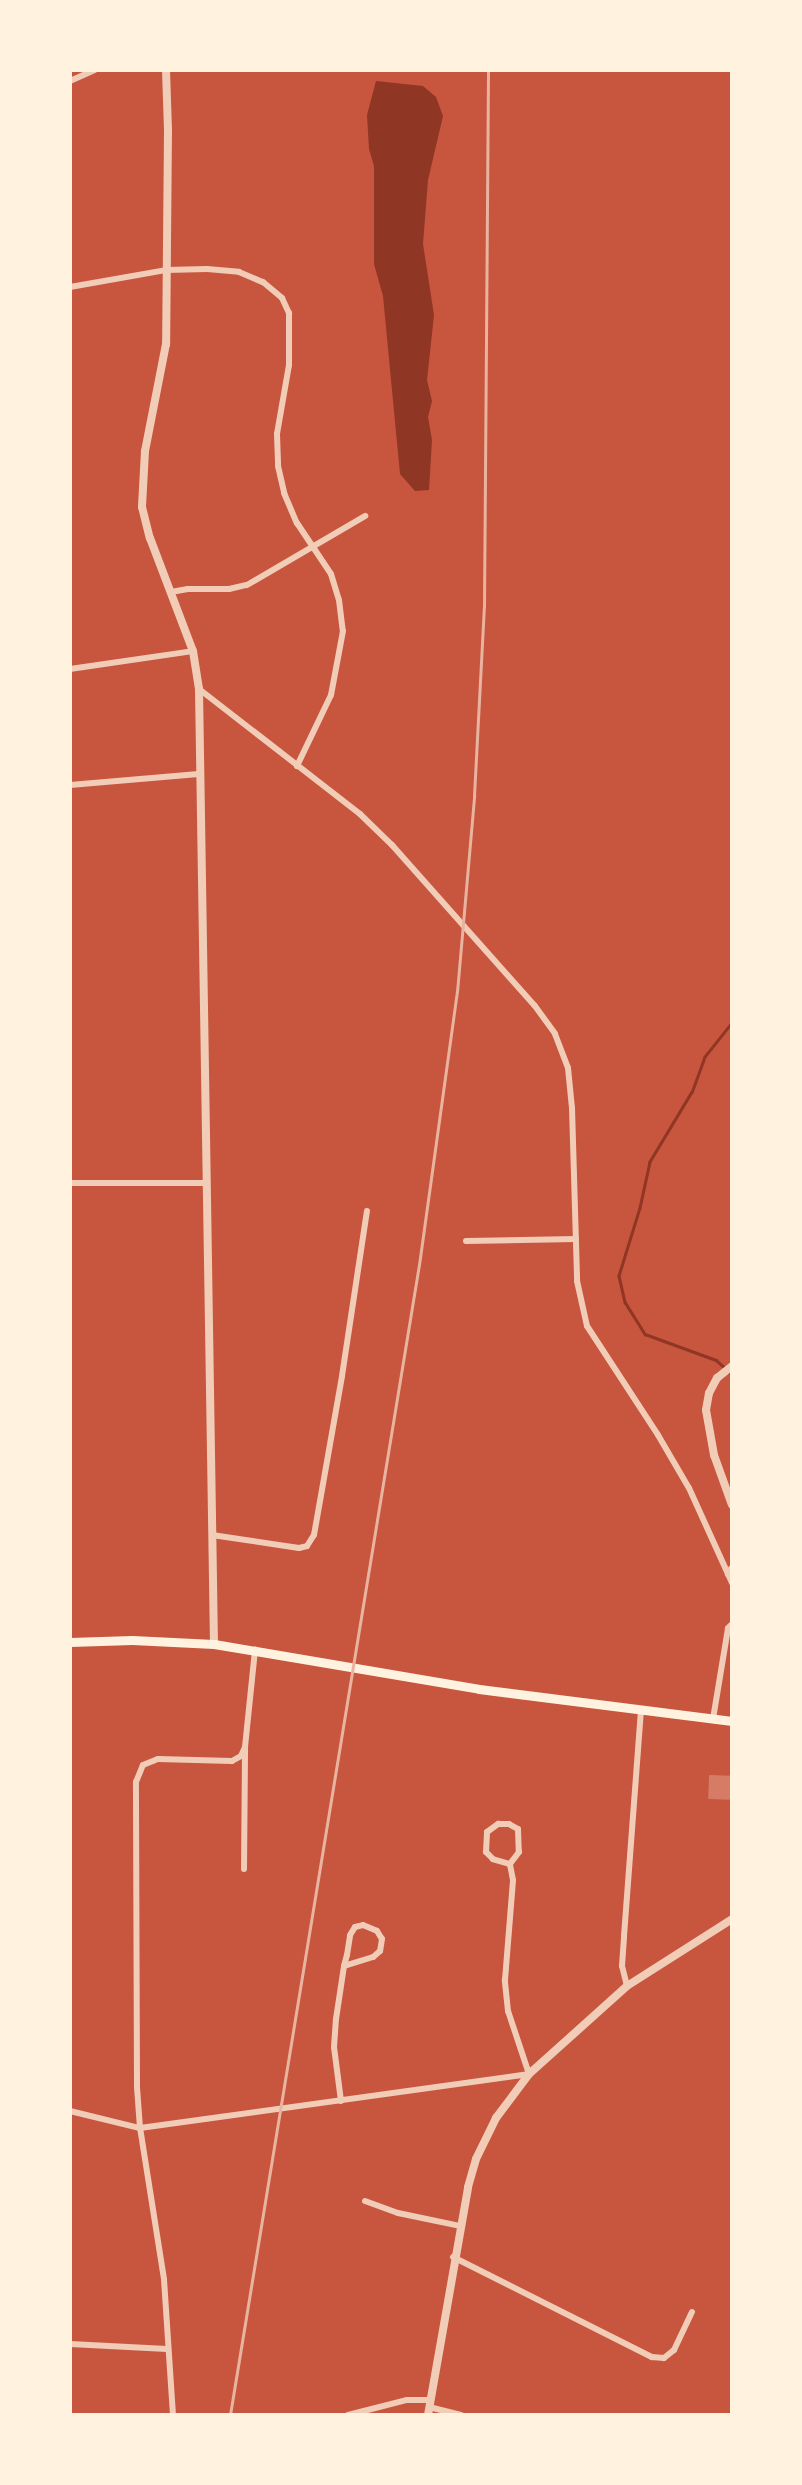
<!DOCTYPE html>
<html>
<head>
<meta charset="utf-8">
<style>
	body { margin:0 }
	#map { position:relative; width:802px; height:2485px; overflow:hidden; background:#c8553d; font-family:"IBM Plex Sans",sans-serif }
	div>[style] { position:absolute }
	.water>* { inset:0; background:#8f3625 }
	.stream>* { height:2.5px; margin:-1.25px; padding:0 1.25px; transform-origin:1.25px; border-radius:1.25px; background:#8f3625 }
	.building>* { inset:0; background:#d67c66; transform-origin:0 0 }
	.minor>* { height:6px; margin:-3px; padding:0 3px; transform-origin:3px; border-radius:3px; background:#f1ccb7 }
	.tertiary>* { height:8px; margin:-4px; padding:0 4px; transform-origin:4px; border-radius:4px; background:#f1ccb7 }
	.secondary>* { height:9px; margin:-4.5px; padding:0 4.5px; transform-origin:4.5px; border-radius:4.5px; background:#fff3e0 }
	.rail>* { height:2.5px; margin:-1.25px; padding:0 1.25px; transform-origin:1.25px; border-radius:1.25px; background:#e9b49f }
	span { translate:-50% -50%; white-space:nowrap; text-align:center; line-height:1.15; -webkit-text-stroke:7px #fff3e0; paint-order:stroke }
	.frame { position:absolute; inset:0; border:72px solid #fff3e0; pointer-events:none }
</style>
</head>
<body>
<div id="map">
	<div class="water">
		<div style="clip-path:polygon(376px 81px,423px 86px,436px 97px,443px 116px,428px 180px,423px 244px,434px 315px,427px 380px,432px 401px,428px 417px,432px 440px,429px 490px,415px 491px,400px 474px,383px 296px,374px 264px,374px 166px,369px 149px,367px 115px)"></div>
	</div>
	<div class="stream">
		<div style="left:732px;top:1023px;width:43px;rotate:128.5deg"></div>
		<div style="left:705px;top:1057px;width:37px;rotate:110deg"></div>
		<div style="left:692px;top:1092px;width:82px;rotate:121deg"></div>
		<div style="left:650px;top:1162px;width:47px;rotate:102.3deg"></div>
		<div style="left:640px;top:1208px;width:71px;rotate:107.2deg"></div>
		<div style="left:619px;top:1276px;width:27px;rotate:77deg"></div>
		<div style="left:625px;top:1302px;width:38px;rotate:58deg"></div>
		<div style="left:645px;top:1334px;width:76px;rotate:20.1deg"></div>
		<div style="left:716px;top:1360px;width:21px;rotate:41deg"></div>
	</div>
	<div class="building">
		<div style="left:709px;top:1775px;width:23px;height:24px;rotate:2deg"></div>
	</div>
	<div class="minor">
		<div style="left:70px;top:81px;width:27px;rotate:-24deg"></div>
		<div style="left:70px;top:287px;width:97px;rotate:-10deg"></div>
		<div style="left:166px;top:270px;width:41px;rotate:-1.4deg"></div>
		<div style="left:207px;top:269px;width:32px;rotate:5deg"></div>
		<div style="left:239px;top:272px;width:26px;rotate:23deg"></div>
		<div style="left:263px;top:282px;width:25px;rotate:40deg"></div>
		<div style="left:282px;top:298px;width:17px;rotate:65deg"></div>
		<div style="left:289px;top:313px;width:52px;rotate:90deg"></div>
		<div style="left:289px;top:365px;width:70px;rotate:99.9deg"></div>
		<div style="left:277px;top:434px;width:32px;rotate:88deg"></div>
		<div style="left:278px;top:466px;width:28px;rotate:77deg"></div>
		<div style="left:284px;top:493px;width:33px;rotate:67deg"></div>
		<div style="left:297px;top:523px;width:61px;rotate:56.3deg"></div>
		<div style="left:331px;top:574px;width:27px;rotate:73deg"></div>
		<div style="left:339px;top:600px;width:31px;rotate:83deg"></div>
		<div style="left:343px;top:631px;width:65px;rotate:100.6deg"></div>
		<div style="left:331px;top:695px;width:79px;rotate:115.6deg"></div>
		<div style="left:171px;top:592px;width:17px;rotate:-10deg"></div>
		<div style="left:188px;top:589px;width:41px"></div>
		<div style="left:229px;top:589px;width:18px;rotate:-13deg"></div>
		<div style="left:247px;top:585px;width:137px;rotate:-30.3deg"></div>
		<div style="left:70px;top:669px;width:124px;rotate:-8.3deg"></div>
		<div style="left:199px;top:689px;width:204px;rotate:37.8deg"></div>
		<div style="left:360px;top:814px;width:45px;rotate:44.1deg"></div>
		<div style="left:392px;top:845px;width:215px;rotate:48.4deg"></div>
		<div style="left:535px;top:1006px;width:34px;rotate:54deg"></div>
		<div style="left:555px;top:1034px;width:36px;rotate:69deg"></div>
		<div style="left:568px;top:1068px;width:40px;rotate:84.3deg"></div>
		<div style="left:572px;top:1108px;width:173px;rotate:88.3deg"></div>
		<div style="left:577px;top:1281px;width:46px;rotate:77.5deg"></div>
		<div style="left:587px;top:1326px;width:130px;rotate:56.9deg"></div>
		<div style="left:658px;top:1435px;width:61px;rotate:59.7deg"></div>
		<div style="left:689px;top:1488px;width:104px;rotate:65.6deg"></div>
		<div style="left:70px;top:785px;width:129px;rotate:-4.9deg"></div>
		<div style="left:70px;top:1183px;width:137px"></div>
		<div style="left:466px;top:1241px;width:110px;rotate:-1deg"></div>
		<div style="left:212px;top:1535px;width:88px;rotate:8.5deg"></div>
		<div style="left:299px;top:1548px;width:8px;rotate:-14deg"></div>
		<div style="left:307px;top:1546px;width:13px;rotate:-58deg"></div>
		<div style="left:314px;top:1535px;width:161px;rotate:-80deg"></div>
		<div style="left:342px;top:1376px;width:167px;rotate:-81.4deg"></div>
		<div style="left:713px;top:1719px;width:92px;rotate:-80.6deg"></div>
		<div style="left:728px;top:1628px;width:6px;rotate:-45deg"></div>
		<div style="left:498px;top:1824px;width:11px"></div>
		<div style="left:509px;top:1824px;width:10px;rotate:29deg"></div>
		<div style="left:518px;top:1829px;width:23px;rotate:88deg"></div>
		<div style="left:519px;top:1852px;width:15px;rotate:127deg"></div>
		<div style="left:510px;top:1864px;width:18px;rotate:-164deg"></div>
		<div style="left:493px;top:1859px;width:10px;rotate:-135deg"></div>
		<div style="left:486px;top:1852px;width:20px;rotate:-87deg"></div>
		<div style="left:487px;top:1832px;width:14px;rotate:-36deg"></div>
		<div style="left:244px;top:1869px;width:121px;rotate:-89.5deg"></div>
		<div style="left:627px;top:1986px;width:21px;rotate:-104deg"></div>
		<div style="left:622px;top:1966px;width:30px;rotate:-86deg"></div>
		<div style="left:624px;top:1936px;width:226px;rotate:-85.7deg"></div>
		<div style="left:341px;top:2101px;width:54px;rotate:-97.4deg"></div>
		<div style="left:334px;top:2047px;width:28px;rotate:-86deg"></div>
		<div style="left:336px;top:2019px;width:54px;rotate:-81.4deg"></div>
		<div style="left:344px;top:1966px;width:11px;rotate:-75deg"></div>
		<div style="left:347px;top:1955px;width:20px;rotate:-81deg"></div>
		<div style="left:350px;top:1935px;width:9px;rotate:-58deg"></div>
		<div style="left:355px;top:1927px;width:8px;rotate:-14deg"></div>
		<div style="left:363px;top:1925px;width:15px;rotate:23deg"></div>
		<div style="left:377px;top:1931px;width:9px;rotate:58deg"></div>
		<div style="left:382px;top:1939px;width:12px;rotate:99deg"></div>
		<div style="left:380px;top:1951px;width:9px;rotate:139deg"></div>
		<div style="left:373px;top:1957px;width:30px;rotate:163deg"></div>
		<div style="left:70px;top:2111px;width:72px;rotate:13.7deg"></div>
		<div style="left:140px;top:2128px;width:393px;rotate:-7.9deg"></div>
		<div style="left:529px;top:2074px;width:66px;rotate:-108.4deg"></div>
		<div style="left:508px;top:2011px;width:31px;rotate:-96deg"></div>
		<div style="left:505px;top:1980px;width:100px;rotate:-85.4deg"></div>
		<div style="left:513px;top:1880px;width:16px;rotate:-101deg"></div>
		<div style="left:365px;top:2201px;width:35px;rotate:20deg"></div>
		<div style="left:398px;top:2213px;width:63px;rotate:11.8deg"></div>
		<div style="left:453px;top:2257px;width:223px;rotate:26.7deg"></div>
		<div style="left:652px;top:2357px;width:12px;rotate:5deg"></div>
		<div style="left:664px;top:2358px;width:13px;rotate:-39deg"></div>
		<div style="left:674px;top:2350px;width:42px;rotate:-64.7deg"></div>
		<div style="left:70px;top:2344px;width:97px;rotate:3deg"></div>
		<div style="left:429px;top:2407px;width:33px;rotate:14deg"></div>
		<div style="left:173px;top:2415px;width:136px;rotate:-93.8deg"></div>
		<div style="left:164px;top:2279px;width:153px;rotate:-99deg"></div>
		<div style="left:140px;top:2128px;width:41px;rotate:-94.2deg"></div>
		<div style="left:137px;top:2087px;width:305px;rotate:-90.2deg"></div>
		<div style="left:136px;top:1782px;width:18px;rotate:-68deg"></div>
		<div style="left:143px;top:1765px;width:16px;rotate:-22deg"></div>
		<div style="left:158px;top:1759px;width:74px;rotate:1.5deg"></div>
		<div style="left:232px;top:1761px;width:10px;rotate:-29deg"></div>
		<div style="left:241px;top:1756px;width:10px;rotate:-66deg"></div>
		<div style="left:245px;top:1747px;width:98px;rotate:-84.1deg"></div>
		<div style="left:348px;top:2415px;width:61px;rotate:-14.3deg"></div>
		<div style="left:407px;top:2400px;width:22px"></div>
	</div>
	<div class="tertiary">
		<div style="left:166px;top:70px;width:60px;rotate:88.1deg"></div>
		<div style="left:168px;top:130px;width:214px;rotate:90.5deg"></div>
		<div style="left:166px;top:344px;width:109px;rotate:101.1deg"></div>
		<div style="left:145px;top:451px;width:56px;rotate:93.1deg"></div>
		<div style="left:142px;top:507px;width:32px;rotate:76deg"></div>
		<div style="left:150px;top:538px;width:121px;rotate:69.2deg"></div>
		<div style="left:193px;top:651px;width:38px;rotate:81deg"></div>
		<div style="left:199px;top:689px;width:955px;rotate:89.1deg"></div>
		<div style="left:732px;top:1366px;width:19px;rotate:141deg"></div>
		<div style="left:717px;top:1378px;width:17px;rotate:118deg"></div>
		<div style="left:709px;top:1393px;width:17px;rotate:100deg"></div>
		<div style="left:706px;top:1410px;width:46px;rotate:79.9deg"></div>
		<div style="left:714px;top:1455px;width:53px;rotate:70.2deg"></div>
		<div style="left:729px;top:1574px;width:6px;rotate:-59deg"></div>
		<div style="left:428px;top:2415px;width:231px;rotate:-80deg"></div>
		<div style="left:468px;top:2187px;width:29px;rotate:-74deg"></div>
		<div style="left:476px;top:2159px;width:46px;rotate:-64deg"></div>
		<div style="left:496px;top:2118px;width:55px;rotate:-53.1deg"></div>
		<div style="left:529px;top:2074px;width:132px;rotate:-41.9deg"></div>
		<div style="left:627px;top:1986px;width:125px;rotate:-32.5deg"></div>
	</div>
	<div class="secondary">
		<div style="left:70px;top:1642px;width:62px;rotate:-1.8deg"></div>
		<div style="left:132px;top:1640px;width:82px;rotate:2.8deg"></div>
		<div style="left:214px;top:1644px;width:269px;rotate:9.6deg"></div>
		<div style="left:479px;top:1689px;width:255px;rotate:7.2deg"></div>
	</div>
	<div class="rail">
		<div style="left:230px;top:2415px;width:1165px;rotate:-80.67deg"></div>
		<div style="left:419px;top:1265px;width:276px;rotate:-82.1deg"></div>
		<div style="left:457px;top:992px;width:197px;rotate:-85deg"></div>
		<div style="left:474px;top:796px;width:189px;rotate:-87deg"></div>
		<div style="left:484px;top:607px;width:537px;rotate:-89.57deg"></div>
	</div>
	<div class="frame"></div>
</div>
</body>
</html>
